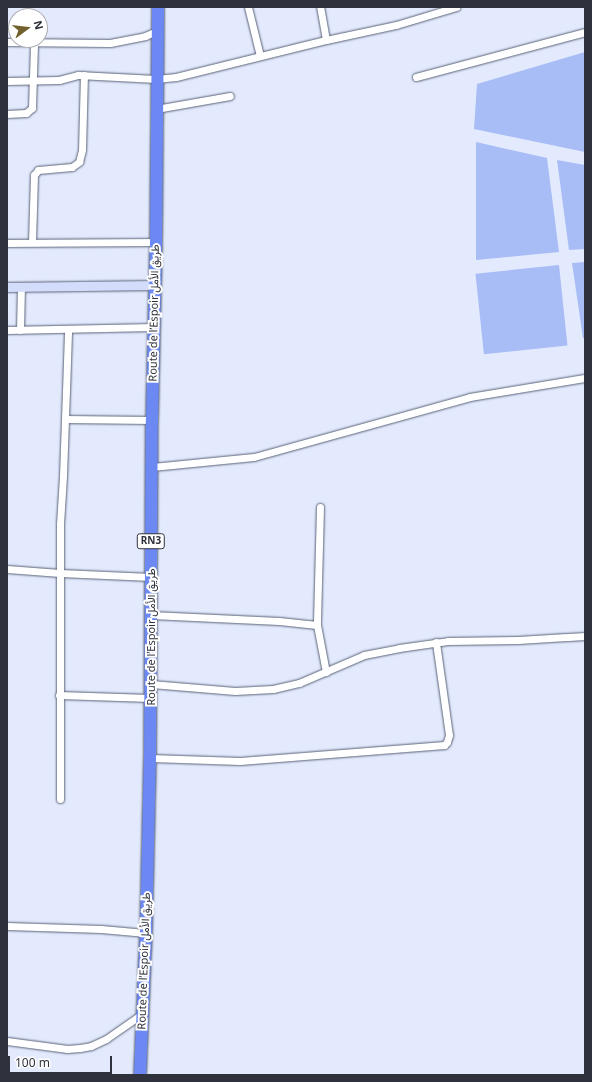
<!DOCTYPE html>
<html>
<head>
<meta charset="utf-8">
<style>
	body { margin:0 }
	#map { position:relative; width:592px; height:1082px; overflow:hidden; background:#e3eafe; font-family:"Noto Sans",Vazirmatn,sans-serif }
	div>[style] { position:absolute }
	.green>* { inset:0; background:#a8bcf6; transform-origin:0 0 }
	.roads { filter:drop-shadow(0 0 1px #5a6277) drop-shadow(0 0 1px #5a6277) }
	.street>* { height:7px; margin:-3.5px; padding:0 3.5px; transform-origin:3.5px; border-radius:3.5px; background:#fff }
	.secondary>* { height:9px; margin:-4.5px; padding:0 4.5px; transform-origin:4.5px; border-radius:4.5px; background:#d3dcfb }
	.highway>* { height:12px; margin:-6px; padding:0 6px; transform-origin:6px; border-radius:6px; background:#6c89f3 }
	span { translate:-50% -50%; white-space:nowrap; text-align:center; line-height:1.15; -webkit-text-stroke:4px #fff; paint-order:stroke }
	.shield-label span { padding:1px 3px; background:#fff; border:1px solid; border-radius:3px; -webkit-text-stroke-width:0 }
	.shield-label { font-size:10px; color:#2f323c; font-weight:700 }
	.street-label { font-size:11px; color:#2f323c }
	.frame { position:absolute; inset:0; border:8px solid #2f323c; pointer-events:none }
	.north { position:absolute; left:8px; top:8px; width:40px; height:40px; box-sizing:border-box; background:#fff; border:1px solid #acadb1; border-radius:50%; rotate:75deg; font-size:11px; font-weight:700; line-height:16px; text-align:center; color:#2f323c }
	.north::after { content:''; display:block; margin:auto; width:14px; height:18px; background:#72602e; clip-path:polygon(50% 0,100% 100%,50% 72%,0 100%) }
	.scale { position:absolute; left:8px; top:1056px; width:104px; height:18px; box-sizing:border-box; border:2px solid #2f323c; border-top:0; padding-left:5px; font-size:12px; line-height:14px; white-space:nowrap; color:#2f323c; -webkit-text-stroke:3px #fff; paint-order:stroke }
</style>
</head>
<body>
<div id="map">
	<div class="green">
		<div style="clip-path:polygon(585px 52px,585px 152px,474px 129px,477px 84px)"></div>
		<div style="clip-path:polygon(476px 142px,547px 158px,559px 252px,476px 260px)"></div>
		<div style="clip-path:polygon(557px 160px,585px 165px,585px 249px,569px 250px)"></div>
		<div style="clip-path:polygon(585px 262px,585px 338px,583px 338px,572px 263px)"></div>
		<div style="left:559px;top:265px;width:81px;height:84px;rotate:84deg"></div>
	</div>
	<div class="roads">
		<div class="street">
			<div style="left:248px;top:7px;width:50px;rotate:76.2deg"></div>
			<div style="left:326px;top:40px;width:72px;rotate:-12.1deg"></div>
			<div style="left:396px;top:25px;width:63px;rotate:-16.7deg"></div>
			<div style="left:7px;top:42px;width:103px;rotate:0.6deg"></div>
			<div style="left:110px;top:43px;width:36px;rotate:-11deg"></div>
			<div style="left:145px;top:36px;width:13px;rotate:-23deg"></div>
			<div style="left:416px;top:77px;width:175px;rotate:-14.9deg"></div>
			<div style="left:7px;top:81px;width:52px;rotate:-1.1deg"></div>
			<div style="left:59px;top:80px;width:20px;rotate:-15deg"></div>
			<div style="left:78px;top:75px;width:78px;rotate:2.9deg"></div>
			<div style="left:156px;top:79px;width:20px;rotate:-6deg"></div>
			<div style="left:176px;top:77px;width:154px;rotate:-13.9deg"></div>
			<div style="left:326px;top:40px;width:34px;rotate:-100deg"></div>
			<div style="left:156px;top:109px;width:75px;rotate:-10deg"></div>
			<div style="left:7px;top:114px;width:19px;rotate:-3deg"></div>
			<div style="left:26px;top:113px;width:8px;rotate:-40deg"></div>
			<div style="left:32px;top:108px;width:65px;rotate:-88.2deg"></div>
			<div style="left:32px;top:242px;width:67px;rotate:-88.3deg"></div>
			<div style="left:34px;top:175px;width:6px;rotate:-51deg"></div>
			<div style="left:38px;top:170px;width:34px;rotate:-5deg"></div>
			<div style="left:72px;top:167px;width:9px;rotate:-36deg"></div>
			<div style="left:79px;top:162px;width:12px;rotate:-76deg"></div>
			<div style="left:82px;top:150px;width:75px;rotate:-88.5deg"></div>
			<div style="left:7px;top:243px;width:149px;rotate:-0.4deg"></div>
			<div style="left:7px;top:330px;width:147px;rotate:-1.2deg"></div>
			<div style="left:20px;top:330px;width:43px;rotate:-88.7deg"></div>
			<div style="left:65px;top:419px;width:87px;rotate:0.7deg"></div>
			<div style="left:152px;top:467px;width:102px;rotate:-5.6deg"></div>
			<div style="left:254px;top:457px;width:224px;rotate:-15.5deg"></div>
			<div style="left:470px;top:397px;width:117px;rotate:-9.4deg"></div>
			<div style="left:320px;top:507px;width:118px;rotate:91.5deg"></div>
			<div style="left:317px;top:625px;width:48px;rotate:79.2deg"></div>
			<div style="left:7px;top:569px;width:53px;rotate:4.3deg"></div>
			<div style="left:60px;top:573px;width:91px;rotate:2.5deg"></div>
			<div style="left:151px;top:615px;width:128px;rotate:2.7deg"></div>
			<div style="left:279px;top:621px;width:38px;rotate:6deg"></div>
			<div style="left:151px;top:684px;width:84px;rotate:4.8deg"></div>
			<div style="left:235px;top:691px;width:38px;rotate:-3deg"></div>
			<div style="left:273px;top:689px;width:27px;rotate:-13deg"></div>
			<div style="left:299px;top:683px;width:71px;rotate:-23.3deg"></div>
			<div style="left:364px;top:655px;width:36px;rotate:-11deg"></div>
			<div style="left:399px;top:648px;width:49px;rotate:-8.1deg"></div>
			<div style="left:448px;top:641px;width:70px;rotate:-0.8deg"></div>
			<div style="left:518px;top:640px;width:67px;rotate:-3.4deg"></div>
			<div style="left:59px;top:695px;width:91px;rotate:1.9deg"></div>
			<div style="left:150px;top:758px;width:90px;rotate:1.9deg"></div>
			<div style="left:240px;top:761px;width:205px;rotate:-4.5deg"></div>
			<div style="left:444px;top:745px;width:4px;rotate:-45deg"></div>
			<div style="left:447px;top:742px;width:7px;rotate:-74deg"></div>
			<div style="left:449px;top:735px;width:94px;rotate:-98deg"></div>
			<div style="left:60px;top:799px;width:275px;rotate:-90deg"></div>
			<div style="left:60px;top:524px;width:48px;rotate:-86.4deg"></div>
			<div style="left:63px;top:476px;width:146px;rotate:-88deg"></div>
			<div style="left:7px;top:926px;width:94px;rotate:1.8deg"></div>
			<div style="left:101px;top:929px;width:45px;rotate:5.1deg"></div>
			<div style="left:7px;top:1041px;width:61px;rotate:7.6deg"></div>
			<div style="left:67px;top:1049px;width:13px;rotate:-4deg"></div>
			<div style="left:80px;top:1048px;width:11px;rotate:-10deg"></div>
			<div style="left:91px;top:1046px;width:17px;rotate:-25deg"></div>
			<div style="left:106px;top:1039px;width:44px;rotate:-34.8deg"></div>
		</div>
		<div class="secondary">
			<div style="left:7px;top:287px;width:148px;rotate:-0.8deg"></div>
		</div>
		<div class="highway">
			<div style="left:140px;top:1075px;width:142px;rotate:-87.6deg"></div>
			<div style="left:146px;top:933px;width:175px;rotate:-88.7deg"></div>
			<div style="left:150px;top:758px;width:338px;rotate:-89.7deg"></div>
			<div style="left:152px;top:420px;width:178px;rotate:-88.7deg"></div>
			<div style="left:156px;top:242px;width:235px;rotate:-89.5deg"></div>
		</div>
	</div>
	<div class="shield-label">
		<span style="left:151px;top:541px">RN3</span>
	</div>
	<div class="street-label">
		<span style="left:154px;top:313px;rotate:-89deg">Route de l’Espoir طريق الأمل</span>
		<span style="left:151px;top:637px;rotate:-90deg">Route de l’Espoir طريق الأمل</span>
		<span style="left:144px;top:961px;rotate:-88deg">Route de l’Espoir طريق الأمل</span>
	</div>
	<div class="frame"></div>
	<div class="north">N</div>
	<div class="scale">100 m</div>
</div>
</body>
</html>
